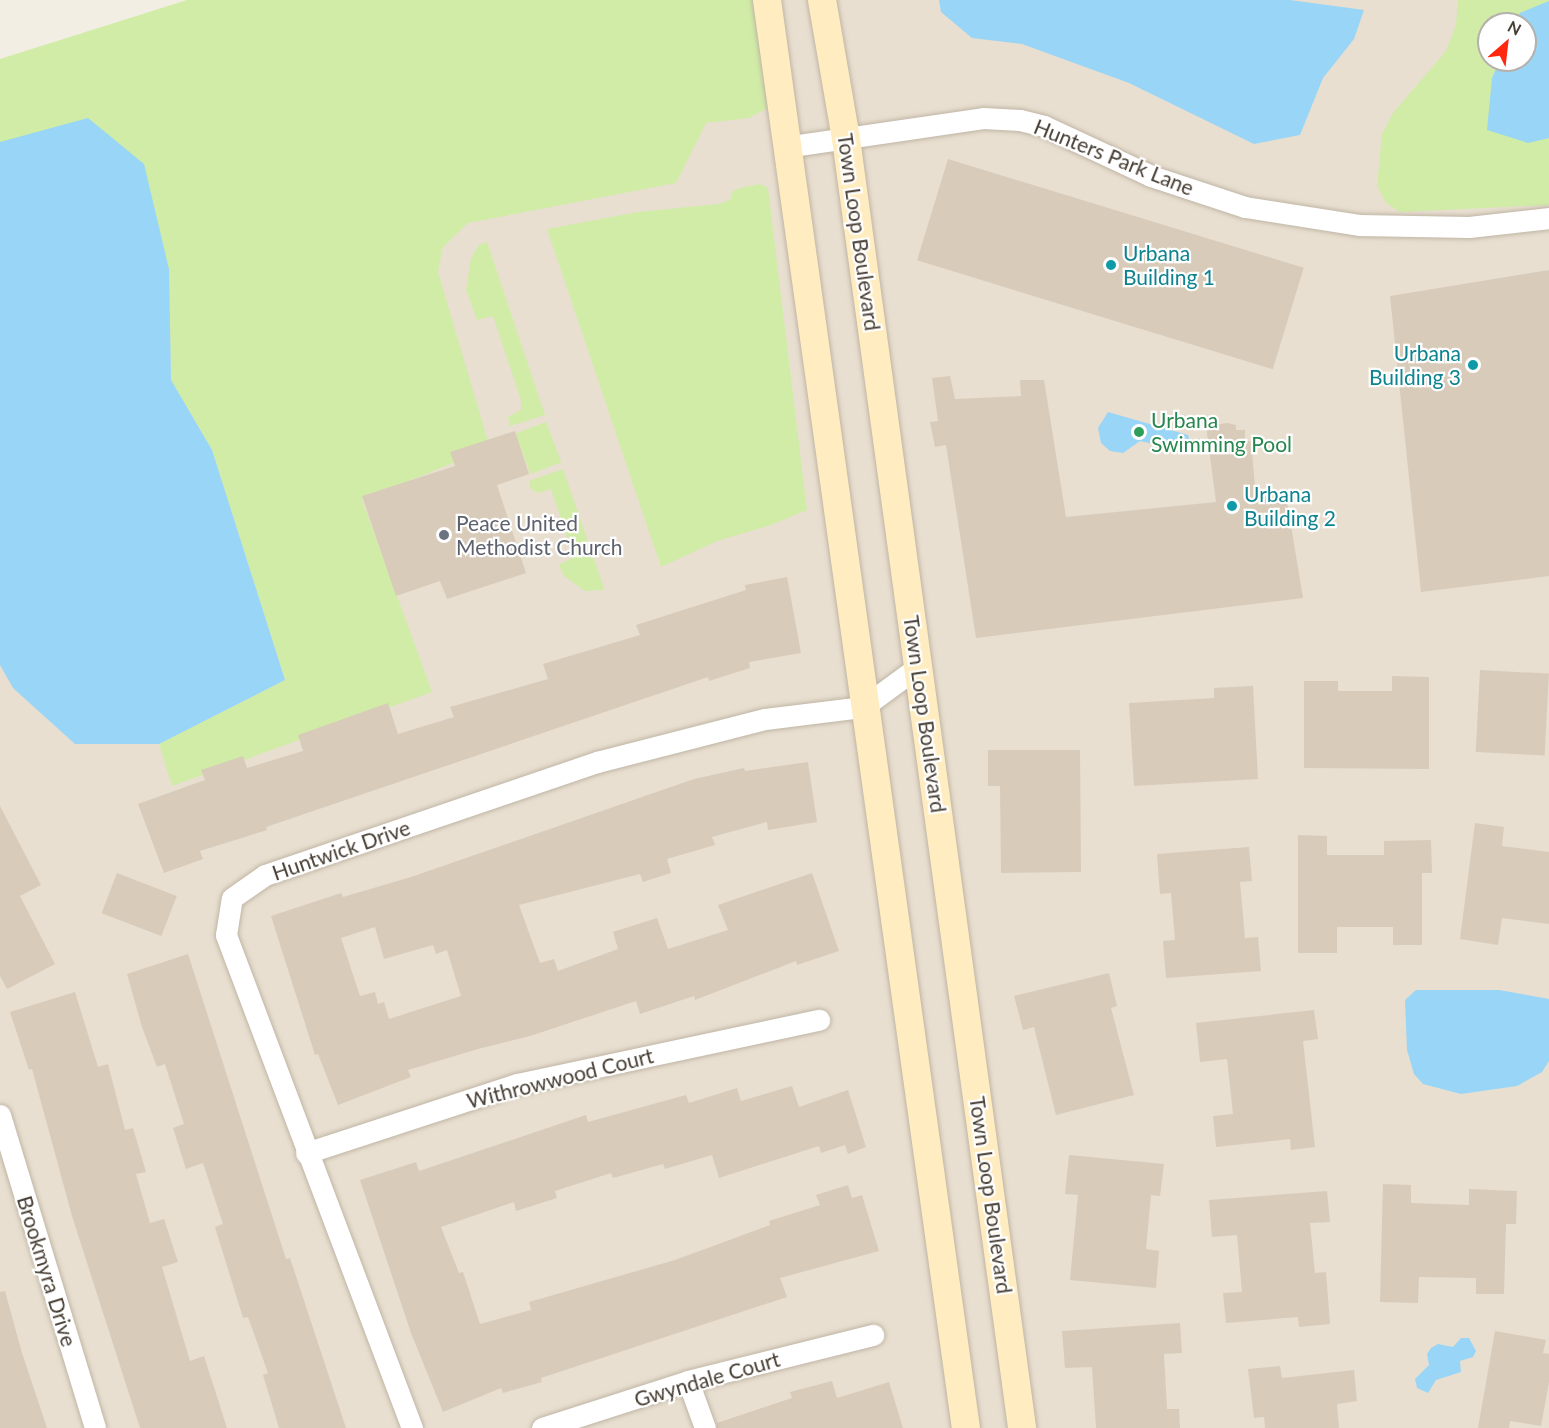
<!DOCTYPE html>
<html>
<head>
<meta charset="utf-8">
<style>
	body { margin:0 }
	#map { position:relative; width:1549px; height:1428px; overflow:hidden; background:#f3eee3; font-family:Lato,sans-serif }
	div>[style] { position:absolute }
	.residential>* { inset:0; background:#e8dfd0 }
	.green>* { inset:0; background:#d0eca7; transform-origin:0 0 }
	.water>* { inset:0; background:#98d5f7 }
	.building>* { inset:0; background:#d9cbba; transform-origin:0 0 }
	.roads { filter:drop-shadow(0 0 2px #c0b5a5) drop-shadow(0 0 2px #c0b5a5) }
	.street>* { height:21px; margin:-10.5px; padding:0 10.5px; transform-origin:10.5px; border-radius:10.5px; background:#fff }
	.secondary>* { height:28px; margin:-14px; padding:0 14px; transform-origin:14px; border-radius:14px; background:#ffedc1 }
	.dots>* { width:16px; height:16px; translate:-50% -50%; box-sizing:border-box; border:3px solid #fff; border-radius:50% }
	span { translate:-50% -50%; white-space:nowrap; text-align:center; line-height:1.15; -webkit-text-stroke:4.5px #fff; paint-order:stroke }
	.street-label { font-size:21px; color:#463d33 }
	.culture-label { font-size:21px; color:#0d838f }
	.left { translate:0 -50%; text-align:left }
	.right { translate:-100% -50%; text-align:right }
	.leisure-label { font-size:21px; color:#27864d }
	.worship-label { font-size:21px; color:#5b616d }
	.north { position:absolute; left:1477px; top:12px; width:60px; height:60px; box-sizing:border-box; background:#fff; border:2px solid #b5b1ad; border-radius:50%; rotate:28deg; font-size:16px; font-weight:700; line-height:24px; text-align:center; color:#463d33 }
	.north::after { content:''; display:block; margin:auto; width:21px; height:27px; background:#ff270e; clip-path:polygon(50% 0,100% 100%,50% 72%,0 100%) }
</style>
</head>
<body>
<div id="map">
	<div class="residential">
		<div style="clip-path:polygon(evenodd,345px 0,1549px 0,1549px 1428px,0 1428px,0 111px,345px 0,1489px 24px,1525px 24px,1525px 60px,1489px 60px,1489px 24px)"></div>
	</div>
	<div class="green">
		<div style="clip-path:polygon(187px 0,767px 0,780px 101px,749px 118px,706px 123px,676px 183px,468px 223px,443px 247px,438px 272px,490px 448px,362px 500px,432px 692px,172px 786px,159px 744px,285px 680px,212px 450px,171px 380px,169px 269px,0 143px,0 59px)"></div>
		<div style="clip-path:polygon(evenodd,1458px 0,1549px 0,1549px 205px,1400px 212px,1386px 203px,1377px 186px,1382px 134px,1393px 113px,1446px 51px,1456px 25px,1458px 0,1489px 24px,1525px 24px,1525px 60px,1489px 60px,1489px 24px)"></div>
		<div style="clip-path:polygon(760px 184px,768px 188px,807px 510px,771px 525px,717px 541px,661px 567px,547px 229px,638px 212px,719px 204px,730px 200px,732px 192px,740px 188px)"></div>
		<div style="clip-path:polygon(487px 242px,545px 415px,510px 426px,508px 417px,521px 410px,521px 400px,493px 316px,477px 320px,466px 290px,471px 258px,479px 245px)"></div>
		<div style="left:546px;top:422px;width:43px;height:33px;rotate:69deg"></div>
		<div style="clip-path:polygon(563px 469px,604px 588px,603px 590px,585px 591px,564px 576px,559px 565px,574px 557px,551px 489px,538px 493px,531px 489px,529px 481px)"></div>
	</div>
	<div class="water">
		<div style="clip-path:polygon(939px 0,1290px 0,1364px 10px,1354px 39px,1323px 78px,1300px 135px,1254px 144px,1129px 83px,1022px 44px,972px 38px,941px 12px)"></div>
		<div style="clip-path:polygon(1549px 1px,1549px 138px,1528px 143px,1487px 130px,1492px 78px,1500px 60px,1525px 60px,1525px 24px,1515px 24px,1520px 13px)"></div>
		<div style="clip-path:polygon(88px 118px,144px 164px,169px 269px,171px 380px,212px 450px,285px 680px,159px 744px,75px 744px,13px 688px,0 665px,0 142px)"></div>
		<div style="clip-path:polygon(1108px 412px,1188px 435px,1191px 444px,1184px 451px,1140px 441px,1123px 453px,1110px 451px,1101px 443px,1098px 428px)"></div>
		<div style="clip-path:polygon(1416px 990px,1499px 990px,1549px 999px,1549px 1061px,1542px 1072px,1517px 1086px,1461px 1094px,1423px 1084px,1414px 1074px,1407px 1050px,1405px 1000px)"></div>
		<div style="clip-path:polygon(1461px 1338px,1469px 1338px,1476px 1351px,1473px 1357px,1460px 1361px,1461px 1372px,1436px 1380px,1428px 1393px,1417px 1388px,1415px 1379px,1429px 1365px,1427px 1354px,1431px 1348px,1438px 1344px,1453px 1347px)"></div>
	</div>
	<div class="building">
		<div style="left:948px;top:159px;width:372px;height:106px;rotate:17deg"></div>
		<div style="clip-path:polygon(1549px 270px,1549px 576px,1421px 592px,1390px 296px)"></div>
		<div style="clip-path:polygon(950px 376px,955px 399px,1021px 396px,1020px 380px,1044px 380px,1066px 517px,1216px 502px,1206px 426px,1227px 423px,1236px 425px,1236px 430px,1245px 430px,1245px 441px,1251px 441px,1256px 498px,1286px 495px,1303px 598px,976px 638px,946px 445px,935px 447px,930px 422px,938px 421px,932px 378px)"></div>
		<div style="clip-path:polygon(515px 431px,529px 474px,497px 485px,526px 573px,447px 599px,440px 581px,396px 596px,362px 496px,455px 466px,450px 452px)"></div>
		<div style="clip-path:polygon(787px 577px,801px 653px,749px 662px,750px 668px,709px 681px,708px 677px,266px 827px,267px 830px,200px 851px,203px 859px,164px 873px,138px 804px,205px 780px,201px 770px,243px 756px,247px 768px,303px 751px,298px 735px,388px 703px,398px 734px,454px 717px,450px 707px,548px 679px,543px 664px,640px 635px,636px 625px,746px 590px,745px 585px)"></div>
		<div style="left:1480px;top:670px;width:69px;height:82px;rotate:3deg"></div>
		<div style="clip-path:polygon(1392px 676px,1429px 677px,1429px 769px,1304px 768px,1304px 681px,1338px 681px,1338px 691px,1392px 691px)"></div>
		<div style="clip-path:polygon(1253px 686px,1258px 779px,1134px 786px,1129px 703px,1214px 698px,1214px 688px)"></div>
		<div style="clip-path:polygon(988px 750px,1080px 750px,1081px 872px,1001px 873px,1000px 786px,988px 786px)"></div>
		<div style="clip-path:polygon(evenodd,808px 762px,817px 822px,768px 830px,767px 822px,712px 837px,715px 845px,667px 859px,671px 873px,643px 882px,640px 874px,519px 905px,540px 963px,554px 959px,558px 971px,618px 949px,613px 932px,657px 918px,668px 949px,728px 930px,718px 905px,812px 873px,839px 951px,797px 965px,796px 961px,695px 1000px,694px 996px,640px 1014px,636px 1001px,530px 1036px,478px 1049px,408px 1070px,411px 1077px,338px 1105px,318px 1054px,315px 1055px,271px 916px,341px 893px,343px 897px,411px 877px,694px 779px,744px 768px,745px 771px,808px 762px,375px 927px,384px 959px,433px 945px,436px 954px,447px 950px,461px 996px,389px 1019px,384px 1002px,378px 1004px,375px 992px,360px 996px,341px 938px,375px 927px)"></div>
		<div style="clip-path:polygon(0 806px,41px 885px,20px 896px,55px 964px,7px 989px,0 976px)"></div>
		<div style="clip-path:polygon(1475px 823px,1504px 827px,1502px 846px,1549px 852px,1549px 924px,1502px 918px,1498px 945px,1460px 939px)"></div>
		<div style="clip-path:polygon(1298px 835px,1327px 836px,1327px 855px,1384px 855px,1384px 841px,1431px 840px,1432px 873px,1422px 873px,1422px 945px,1393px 945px,1393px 927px,1337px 927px,1337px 953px,1298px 953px)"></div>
		<div style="clip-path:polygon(1249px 847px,1252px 881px,1240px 882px,1245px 938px,1258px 937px,1261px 971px,1166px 978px,1163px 941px,1175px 940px,1171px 893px,1160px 894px,1157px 854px)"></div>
		<div style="left:117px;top:873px;width:64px;height:43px;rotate:21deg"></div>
		<div style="clip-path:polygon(188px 954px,286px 1259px,290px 1258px,346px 1428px,279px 1428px,263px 1375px,268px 1373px,248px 1317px,243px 1318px,215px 1227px,223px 1224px,203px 1163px,186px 1169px,173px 1128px,184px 1124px,165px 1064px,157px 1067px,142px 1027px,127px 974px)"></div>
		<div style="clip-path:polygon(1109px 973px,1117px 1006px,1111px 1008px,1134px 1095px,1056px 1115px,1034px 1027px,1023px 1030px,1014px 996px)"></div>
		<div style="clip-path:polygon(75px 992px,98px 1067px,108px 1064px,125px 1130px,133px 1128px,146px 1172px,136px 1174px,150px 1223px,164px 1219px,178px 1262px,162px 1267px,190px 1361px,204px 1356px,227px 1428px,140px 1428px,72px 1216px,32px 1069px,29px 1070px,10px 1012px)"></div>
		<div style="clip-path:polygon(1314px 1010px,1318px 1039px,1303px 1041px,1315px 1147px,1291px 1150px,1290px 1139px,1216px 1147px,1213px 1116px,1233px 1114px,1227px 1059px,1200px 1062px,1196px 1023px)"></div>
		<div style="clip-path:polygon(792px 1086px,799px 1107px,848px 1090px,866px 1147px,848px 1154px,845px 1145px,821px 1153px,819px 1146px,719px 1178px,712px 1155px,665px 1169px,663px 1164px,613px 1178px,611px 1173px,555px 1191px,557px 1198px,516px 1211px,514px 1202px,441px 1227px,459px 1273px,463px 1272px,480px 1324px,531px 1310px,529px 1302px,675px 1260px,770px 1225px,769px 1221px,820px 1205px,816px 1195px,848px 1185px,852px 1198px,862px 1195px,879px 1251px,780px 1278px,787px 1297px,541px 1378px,542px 1382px,503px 1393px,501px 1388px,443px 1412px,411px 1333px,360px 1180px,416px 1162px,419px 1171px,586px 1115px,588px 1122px,686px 1095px,689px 1103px,737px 1088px,741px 1101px)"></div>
		<div style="clip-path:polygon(1069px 1155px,1164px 1164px,1160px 1196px,1151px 1195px,1146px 1249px,1159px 1251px,1156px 1288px,1070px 1280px,1078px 1195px,1065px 1194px)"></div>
		<div style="clip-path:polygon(1383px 1184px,1411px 1185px,1411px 1203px,1469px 1205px,1469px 1189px,1517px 1191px,1516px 1224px,1506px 1224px,1504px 1294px,1476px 1294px,1476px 1278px,1419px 1277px,1418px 1303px,1380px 1302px)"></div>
		<div style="clip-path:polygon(1327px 1191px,1330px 1222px,1310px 1223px,1315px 1273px,1326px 1272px,1330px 1324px,1299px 1327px,1298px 1317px,1226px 1323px,1223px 1293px,1242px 1292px,1237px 1235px,1212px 1237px,1209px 1200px)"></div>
		<div style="clip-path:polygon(5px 1291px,22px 1353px,47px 1428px,0 1428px,0 1292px)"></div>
		<div style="clip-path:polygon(1180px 1323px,1182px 1353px,1164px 1354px,1167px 1409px,1179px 1409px,1180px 1428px,1096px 1428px,1092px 1367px,1065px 1368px,1062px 1331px)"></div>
		<div style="clip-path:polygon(1495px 1331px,1546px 1340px,1543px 1353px,1549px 1354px,1549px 1382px,1541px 1426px,1510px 1421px,1509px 1428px,1478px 1428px)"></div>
		<div style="clip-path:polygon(1280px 1366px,1282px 1378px,1354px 1370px,1357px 1401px,1337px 1404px,1339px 1428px,1265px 1428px,1264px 1417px,1254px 1418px,1248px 1369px)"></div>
		<div style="clip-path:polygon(832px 1381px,837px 1398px,889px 1382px,903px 1428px,717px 1428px,717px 1423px,792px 1398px,790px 1392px)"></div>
	</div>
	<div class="roads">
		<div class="street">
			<div style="left:785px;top:147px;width:200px;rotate:-8.3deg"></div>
			<div style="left:983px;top:118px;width:37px;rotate:3deg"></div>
			<div style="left:1020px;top:120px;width:25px;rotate:14deg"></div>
			<div style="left:1044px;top:126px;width:118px;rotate:25deg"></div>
			<div style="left:1151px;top:176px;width:99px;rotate:18.3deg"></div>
			<div style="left:1245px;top:207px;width:115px;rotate:9deg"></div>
			<div style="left:1359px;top:225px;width:110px;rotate:1deg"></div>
			<div style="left:1469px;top:227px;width:81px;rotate:-6.4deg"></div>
			<div style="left:0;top:1115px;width:327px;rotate:73.1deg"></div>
			<div style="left:306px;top:1153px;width:222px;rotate:-18.1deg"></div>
			<div style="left:517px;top:1084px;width:309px;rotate:-12deg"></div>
			<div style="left:688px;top:1381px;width:50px;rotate:70.1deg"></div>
			<div style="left:412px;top:1428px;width:527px;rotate:-110.67deg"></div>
			<div style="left:226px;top:935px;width:37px;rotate:-81deg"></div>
			<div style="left:232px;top:898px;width:40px;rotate:-34.9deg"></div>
			<div style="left:265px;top:875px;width:351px;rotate:-18.8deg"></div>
			<div style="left:597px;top:762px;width:173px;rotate:-14.4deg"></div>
			<div style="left:765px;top:719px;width:99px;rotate:-7deg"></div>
			<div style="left:863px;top:707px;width:69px;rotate:-36.2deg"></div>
			<div style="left:542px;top:1428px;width:153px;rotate:-17.8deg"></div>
			<div style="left:688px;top:1381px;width:191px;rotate:-14deg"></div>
		</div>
		<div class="secondary">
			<div style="left:767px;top:0;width:1442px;rotate:82.07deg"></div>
			<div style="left:822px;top:0;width:141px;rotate:80.2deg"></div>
			<div style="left:846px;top:139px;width:1301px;rotate:82.22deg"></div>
		</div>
	</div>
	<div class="dots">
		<div style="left:1111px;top:265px;background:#0f9aa8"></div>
		<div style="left:1473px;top:365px;background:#0f9aa8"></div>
		<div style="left:1139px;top:432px;background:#2e9e5b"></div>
		<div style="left:1232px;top:506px;background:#0f9aa8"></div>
		<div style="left:444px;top:535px;background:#6b7280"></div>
	</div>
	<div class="street-label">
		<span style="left:1114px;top:157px;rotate:22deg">Hunters Park Lane</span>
		<span style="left:859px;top:232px;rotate:82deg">Town Loop Boulevard</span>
		<span style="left:925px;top:714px;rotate:82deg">Town Loop Boulevard</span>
		<span style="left:341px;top:850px;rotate:-19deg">Huntwick Drive</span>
		<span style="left:560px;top:1078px;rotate:-14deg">Withrowwood Court</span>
		<span style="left:991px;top:1195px;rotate:82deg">Town Loop Boulevard</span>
		<span style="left:47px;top:1271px;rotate:73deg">Brookmyra Drive</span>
		<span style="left:707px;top:1379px;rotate:-16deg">Gwyndale Court</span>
	</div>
	<div class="culture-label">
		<span class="left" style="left:1123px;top:265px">Urbana<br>Building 1</span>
		<span class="right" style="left:1461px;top:365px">Urbana<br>Building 3</span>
		<span class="left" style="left:1244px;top:506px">Urbana<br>Building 2</span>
	</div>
	<div class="leisure-label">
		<span class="left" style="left:1151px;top:432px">Urbana<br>Swimming Pool</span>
	</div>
	<div class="worship-label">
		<span class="left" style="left:456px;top:535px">Peace United<br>Methodist Church</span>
	</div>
	<div class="north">N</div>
</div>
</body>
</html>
